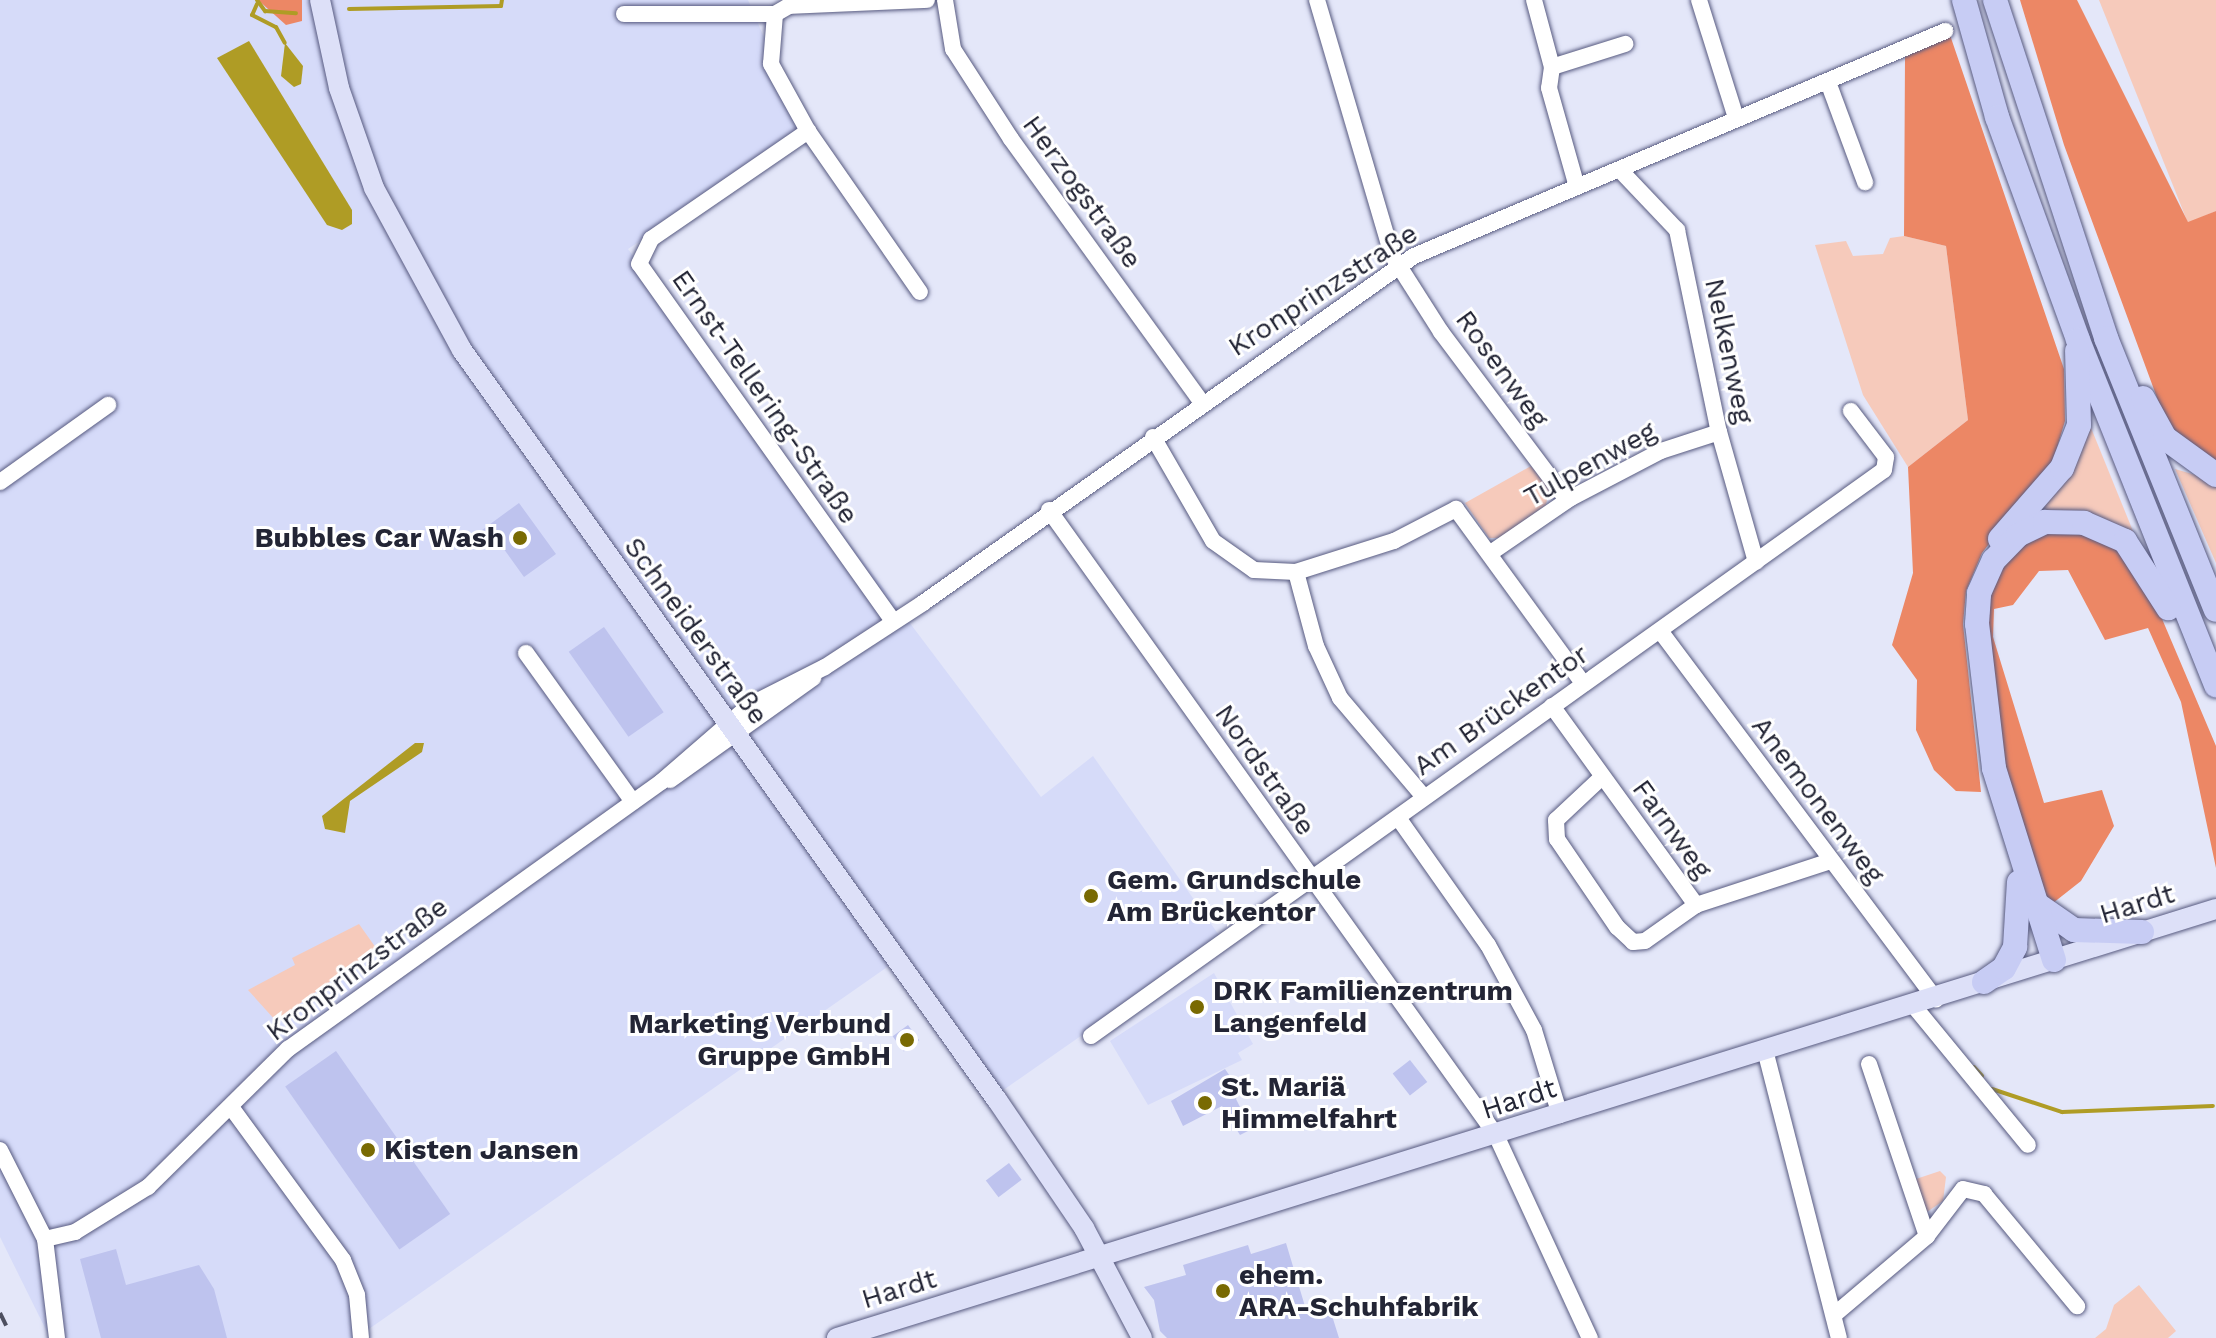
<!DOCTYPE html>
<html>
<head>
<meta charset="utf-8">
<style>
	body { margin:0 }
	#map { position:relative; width:2216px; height:1338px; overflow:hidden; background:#e4e7f9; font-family:"Work Sans",sans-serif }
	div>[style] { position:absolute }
	.built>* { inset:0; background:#d6dbf9 }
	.green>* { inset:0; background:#f6cabb }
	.forest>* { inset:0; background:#ec8765 }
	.water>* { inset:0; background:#af9c25 }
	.stream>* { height:4px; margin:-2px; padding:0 2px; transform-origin:2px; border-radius:2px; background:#af9c25 }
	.building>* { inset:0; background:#bec3ee; transform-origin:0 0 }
	.roads { filter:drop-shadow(0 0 2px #575a80) drop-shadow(0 0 2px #575a80) }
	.minor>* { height:16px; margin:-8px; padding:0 8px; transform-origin:8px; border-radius:8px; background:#fff }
	.major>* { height:20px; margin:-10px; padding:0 10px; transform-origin:10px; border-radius:10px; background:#dde0f8 }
	.highway>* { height:24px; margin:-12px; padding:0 12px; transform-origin:12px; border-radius:12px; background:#c7ccf4 }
	.rail>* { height:4px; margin-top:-2px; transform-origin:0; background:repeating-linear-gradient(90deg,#4d4f60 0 14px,transparent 0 28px) }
	.dots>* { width:22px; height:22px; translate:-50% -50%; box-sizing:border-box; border:4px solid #fff; border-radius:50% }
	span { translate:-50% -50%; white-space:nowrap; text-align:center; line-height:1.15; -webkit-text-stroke:6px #fff; paint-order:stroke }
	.street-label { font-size:28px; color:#232535 }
	.poi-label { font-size:28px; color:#232535; font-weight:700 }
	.right { translate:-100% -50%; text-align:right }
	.left { translate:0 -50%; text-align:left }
</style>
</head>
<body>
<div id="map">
	<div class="built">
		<div style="clip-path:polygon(0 0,748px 0,804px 131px,628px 249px,1041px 797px,1093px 756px,1221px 938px,1002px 1091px,903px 956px,356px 1338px,50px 1338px,0 1237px)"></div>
		<div style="clip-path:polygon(1214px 973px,1253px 1044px,1238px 1053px,1242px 1060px,1148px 1105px,1110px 1041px)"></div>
	</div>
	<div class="green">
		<div style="clip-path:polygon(2099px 0,2216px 0,2216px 211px,2188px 223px)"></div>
		<div style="clip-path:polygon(1904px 236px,1946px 246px,1968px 420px,1908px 467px,1863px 395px,1815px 245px,1846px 241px,1853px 256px,1883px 254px,1890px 238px)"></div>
		<div style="clip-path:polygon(2087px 418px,2137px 541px,2028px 519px)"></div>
		<div style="clip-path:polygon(1531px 466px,1549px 489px,1546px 505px,1500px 538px,1489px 538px,1465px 503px)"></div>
		<div style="clip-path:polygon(2175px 469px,2216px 481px,2216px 563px)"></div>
		<div style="clip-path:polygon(359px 924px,376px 948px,276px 1021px,248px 990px,295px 965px,292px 958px)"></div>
		<div style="clip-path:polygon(1940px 1171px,1946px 1177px,1943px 1201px,1924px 1214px,1913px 1180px)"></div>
		<div style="clip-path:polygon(2139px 1285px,2176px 1331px,2168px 1338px,2095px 1338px,2106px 1329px,2114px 1305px)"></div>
	</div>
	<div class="forest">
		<div style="clip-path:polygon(258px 0,302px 0,302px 21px,286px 25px)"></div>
		<div style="clip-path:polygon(2020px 0,2077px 0,2188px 222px,2216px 211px,2216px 468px,2170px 433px,2064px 145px)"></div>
		<div style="clip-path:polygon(1950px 35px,2064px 369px,2065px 421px,2053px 461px,1982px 553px,1966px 591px,1963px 624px,1981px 792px,1956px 791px,1934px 770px,1916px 730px,1917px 680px,1892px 645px,1913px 573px,1908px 467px,1968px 420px,1946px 246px,1904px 236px,1905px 57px)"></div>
		<div style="clip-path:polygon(2048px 530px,2084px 532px,2121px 549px,2143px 574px,2216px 746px,2216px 868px,2181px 702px,2148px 628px,2105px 640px,2068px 570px,2039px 571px,2013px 605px,1994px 609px,1993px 637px,2044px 803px,2102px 790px,2114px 826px,2081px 881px,2048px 907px,2003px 768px,1985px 623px,1987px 593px,2002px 563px,2024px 541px)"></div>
	</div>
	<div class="water">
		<div style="clip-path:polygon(249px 41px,352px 210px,352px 224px,342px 230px,327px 225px,217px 58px)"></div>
		<div style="clip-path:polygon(285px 43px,303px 66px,301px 84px,294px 87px,281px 76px)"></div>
		<div style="clip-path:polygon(415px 743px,424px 743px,422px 752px,350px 801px,345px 833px,325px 829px,322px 816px)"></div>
	</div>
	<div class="stream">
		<div style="left:257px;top:0;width:14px;rotate:54deg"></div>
		<div style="left:265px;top:11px;width:31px;rotate:4deg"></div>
		<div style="left:257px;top:4px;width:12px;rotate:114deg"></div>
		<div style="left:252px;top:15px;width:27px;rotate:27deg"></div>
		<div style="left:276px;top:27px;width:18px;rotate:61deg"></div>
		<div style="left:349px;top:9px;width:152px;rotate:-1.1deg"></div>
		<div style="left:501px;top:6px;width:6px;rotate:-81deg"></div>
		<div style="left:1974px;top:1067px;width:12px;rotate:48deg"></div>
		<div style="left:1992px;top:1089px;width:74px;rotate:18.2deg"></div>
		<div style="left:2062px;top:1112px;width:151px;rotate:-2.3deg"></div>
	</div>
	<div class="building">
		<div style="clip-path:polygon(519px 503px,556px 554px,524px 577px,493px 534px,472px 549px,467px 541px)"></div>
		<div style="left:604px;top:627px;width:104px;height:43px;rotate:55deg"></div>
		<div style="left:908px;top:1025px;width:19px;height:19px;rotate:54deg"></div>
		<div style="left:336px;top:1051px;width:199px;height:62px;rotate:55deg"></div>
		<div style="left:1410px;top:1060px;width:28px;height:22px;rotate:52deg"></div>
		<div style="clip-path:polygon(1225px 1069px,1240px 1091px,1236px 1099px,1245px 1117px,1254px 1112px,1260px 1125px,1240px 1135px,1222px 1106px,1183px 1126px,1171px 1101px)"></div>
		<div style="left:1009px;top:1163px;width:21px;height:29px;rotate:53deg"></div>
		<div style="clip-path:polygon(1286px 1243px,1307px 1313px,1329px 1306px,1339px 1338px,1167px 1338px,1160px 1331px,1154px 1300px,1144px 1287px,1186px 1275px,1183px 1265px,1248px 1245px,1251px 1254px)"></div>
		<div style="clip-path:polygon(116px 1249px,126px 1285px,199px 1265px,214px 1289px,227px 1338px,101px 1338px,80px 1259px)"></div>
	</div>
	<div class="roads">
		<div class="minor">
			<div style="left:945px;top:0;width:50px;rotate:80.7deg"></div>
			<div style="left:953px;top:49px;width:107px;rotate:57.2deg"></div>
			<div style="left:1011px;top:139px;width:326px;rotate:54.1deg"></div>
			<div style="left:1317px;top:0;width:266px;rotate:73.6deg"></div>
			<div style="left:1392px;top:255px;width:91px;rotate:57.5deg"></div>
			<div style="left:1441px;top:332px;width:210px;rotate:53.1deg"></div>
			<div style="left:1534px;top:0;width:69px;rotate:75deg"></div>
			<div style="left:1552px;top:67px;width:21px;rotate:98deg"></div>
			<div style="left:1549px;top:88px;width:103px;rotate:74.2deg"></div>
			<div style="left:1699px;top:0;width:124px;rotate:72.6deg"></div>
			<div style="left:624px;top:14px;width:151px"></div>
			<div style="left:1552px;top:67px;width:77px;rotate:-17.5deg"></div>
			<div style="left:1828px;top:82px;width:107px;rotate:69.7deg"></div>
			<div style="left:808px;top:131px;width:77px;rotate:-118.9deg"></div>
			<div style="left:771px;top:64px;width:50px;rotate:-85.4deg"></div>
			<div style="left:775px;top:14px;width:16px;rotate:-30deg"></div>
			<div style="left:789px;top:6px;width:138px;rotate:-2.5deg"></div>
			<div style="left:1620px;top:170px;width:83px;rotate:46.5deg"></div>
			<div style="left:1677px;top:230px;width:206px;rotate:78.3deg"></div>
			<div style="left:1719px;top:432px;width:135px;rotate:74.1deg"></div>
			<div style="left:1153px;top:437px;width:120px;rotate:60deg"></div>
			<div style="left:1213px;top:541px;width:50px;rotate:35.3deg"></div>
			<div style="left:1254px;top:570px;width:42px;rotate:2.7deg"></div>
			<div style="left:1296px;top:572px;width:103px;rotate:-17.6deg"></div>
			<div style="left:1394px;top:541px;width:70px;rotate:-27.3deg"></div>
			<div style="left:1456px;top:509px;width:215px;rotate:53.9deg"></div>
			<div style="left:0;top:482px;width:133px;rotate:-35.5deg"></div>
			<div style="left:1049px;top:510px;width:768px;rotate:54.43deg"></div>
			<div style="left:1496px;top:1135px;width:224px;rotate:65.2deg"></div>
			<div style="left:1492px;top:552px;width:96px;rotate:-34.4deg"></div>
			<div style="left:1571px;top:498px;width:102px;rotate:-27.6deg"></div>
			<div style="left:1661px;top:451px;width:61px;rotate:-18.1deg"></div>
			<div style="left:1296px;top:572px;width:77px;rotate:74.9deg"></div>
			<div style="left:1316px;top:646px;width:57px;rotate:65.2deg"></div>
			<div style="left:1340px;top:698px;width:128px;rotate:49.7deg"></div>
			<div style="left:893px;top:621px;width:438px;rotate:-125.4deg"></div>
			<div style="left:639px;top:264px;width:28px;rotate:-64deg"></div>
			<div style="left:651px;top:239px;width:191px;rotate:-34.5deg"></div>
			<div style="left:808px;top:131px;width:196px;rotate:55.2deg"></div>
			<div style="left:1661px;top:632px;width:459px;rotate:53.2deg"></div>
			<div style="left:526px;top:653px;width:183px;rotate:54.3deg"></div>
			<div style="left:1552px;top:706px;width:246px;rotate:54.1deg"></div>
			<div style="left:1696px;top:905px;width:142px;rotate:-18.1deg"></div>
			<div style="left:1602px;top:777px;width:63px;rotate:136.9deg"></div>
			<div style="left:1556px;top:820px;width:19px;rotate:87deg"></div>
			<div style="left:1557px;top:839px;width:107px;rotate:55.7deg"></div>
			<div style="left:1617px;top:927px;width:22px;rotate:43deg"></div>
			<div style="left:1633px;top:942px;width:12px;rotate:-5deg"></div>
			<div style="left:1645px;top:941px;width:62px;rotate:-35.2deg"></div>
			<div style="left:670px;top:780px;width:176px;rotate:-35.5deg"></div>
			<div style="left:1399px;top:819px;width:154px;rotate:54.8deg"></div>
			<div style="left:1488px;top:945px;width:97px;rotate:61.6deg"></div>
			<div style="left:1534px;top:1030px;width:89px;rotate:73deg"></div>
			<div style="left:1913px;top:1005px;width:181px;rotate:50.6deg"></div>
			<div style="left:1091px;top:1036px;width:974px;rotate:-35.52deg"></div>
			<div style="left:1884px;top:470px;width:13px;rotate:-81deg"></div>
			<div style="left:1886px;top:457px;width:58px;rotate:-127.3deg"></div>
			<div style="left:1765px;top:1050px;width:297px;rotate:75.6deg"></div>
			<div style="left:1869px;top:1064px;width:182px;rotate:71.4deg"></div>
			<div style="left:231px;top:1107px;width:190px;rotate:53.8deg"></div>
			<div style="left:343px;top:1260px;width:38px;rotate:68deg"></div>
			<div style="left:357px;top:1295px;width:43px;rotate:84.7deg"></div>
			<div style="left:0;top:1150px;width:100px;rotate:63.2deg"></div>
			<div style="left:45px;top:1239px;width:100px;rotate:83.1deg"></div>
			<div style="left:45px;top:1239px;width:31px;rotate:-13deg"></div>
			<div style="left:75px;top:1232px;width:86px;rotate:-31.7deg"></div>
			<div style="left:148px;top:1187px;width:197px;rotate:-44.6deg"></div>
			<div style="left:288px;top:1049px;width:459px;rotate:-35.6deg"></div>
			<div style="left:661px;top:782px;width:118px;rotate:-40.9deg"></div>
			<div style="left:750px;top:705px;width:84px;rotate:-26.9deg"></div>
			<div style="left:825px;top:667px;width:117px;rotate:-33.1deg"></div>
			<div style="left:923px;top:603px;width:601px;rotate:-35.25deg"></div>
			<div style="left:1414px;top:256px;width:577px;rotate:-22.96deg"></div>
			<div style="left:1834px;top:1315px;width:122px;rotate:-40.3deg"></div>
			<div style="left:1927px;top:1236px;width:59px;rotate:-52.5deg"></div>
			<div style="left:1963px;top:1189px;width:22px;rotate:13deg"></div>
			<div style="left:1984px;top:1194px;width:146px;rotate:50.3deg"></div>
		</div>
		<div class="major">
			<div style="left:320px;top:0;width:90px;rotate:77.8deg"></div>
			<div style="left:339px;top:88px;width:106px;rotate:70.7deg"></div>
			<div style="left:374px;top:188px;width:184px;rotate:61.5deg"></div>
			<div style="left:462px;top:350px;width:921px;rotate:54.5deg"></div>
			<div style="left:997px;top:1100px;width:155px;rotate:55.8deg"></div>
			<div style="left:1084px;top:1228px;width:124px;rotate:62.2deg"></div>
			<div style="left:837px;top:1338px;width:1444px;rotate:-17.28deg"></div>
		</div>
		<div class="highway">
			<div style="left:1964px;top:0;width:122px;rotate:74.2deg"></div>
			<div style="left:1997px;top:117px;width:237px;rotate:70deg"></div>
			<div style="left:2078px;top:340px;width:372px;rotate:68.2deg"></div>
			<div style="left:1995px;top:0;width:356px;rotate:71.8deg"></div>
			<div style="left:2106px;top:338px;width:293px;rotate:68deg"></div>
			<div style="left:2143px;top:398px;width:46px;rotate:61.2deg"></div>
			<div style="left:2165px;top:438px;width:63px;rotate:36deg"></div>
			<div style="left:2000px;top:539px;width:94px;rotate:-48.9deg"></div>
			<div style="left:2062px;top:468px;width:46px;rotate:-68.4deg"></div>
			<div style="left:2079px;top:425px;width:74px;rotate:-91.5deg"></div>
			<div style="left:2038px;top:905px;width:44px;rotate:34.8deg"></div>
			<div style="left:2074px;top:930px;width:68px;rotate:1.7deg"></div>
			<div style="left:2054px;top:960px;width:201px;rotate:-107.4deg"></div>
			<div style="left:1994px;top:768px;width:145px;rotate:-96.7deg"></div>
			<div style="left:1977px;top:624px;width:31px;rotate:-86deg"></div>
			<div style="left:1979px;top:593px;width:36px;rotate:-66deg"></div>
			<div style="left:1994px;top:560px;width:35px;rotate:-46deg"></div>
			<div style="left:2018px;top:535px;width:30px;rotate:-26deg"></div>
			<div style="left:2045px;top:522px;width:39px;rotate:1deg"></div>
			<div style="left:2084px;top:523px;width:45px;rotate:23.7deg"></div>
			<div style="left:2125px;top:541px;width:80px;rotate:57.3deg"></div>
			<div style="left:1984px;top:982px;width:24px;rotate:-35deg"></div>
			<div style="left:2004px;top:968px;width:24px;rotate:-62deg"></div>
			<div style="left:2015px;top:947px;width:65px;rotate:-86.5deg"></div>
		</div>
	</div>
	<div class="rail">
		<div style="left:0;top:1313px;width:28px;rotate:64deg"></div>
	</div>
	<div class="dots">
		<div style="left:520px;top:538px;background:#796a02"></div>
		<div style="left:1091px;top:896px;background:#796a02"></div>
		<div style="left:1197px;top:1007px;background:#796a02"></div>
		<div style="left:907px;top:1040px;background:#796a02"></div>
		<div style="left:1205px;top:1103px;background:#796a02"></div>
		<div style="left:368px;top:1150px;background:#796a02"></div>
		<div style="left:1223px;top:1291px;background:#796a02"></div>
	</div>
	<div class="street-label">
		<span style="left:1082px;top:192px;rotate:54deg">Herzogstraße</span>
		<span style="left:1323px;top:290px;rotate:-33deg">Kronprinzstraße</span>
		<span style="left:1729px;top:351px;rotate:78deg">Nelkenweg</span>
		<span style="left:1502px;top:369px;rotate:54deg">Rosenweg</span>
		<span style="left:765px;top:397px;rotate:55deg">Ernst-Tellering-Straße</span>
		<span style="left:1590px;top:464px;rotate:-29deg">Tulpenweg</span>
		<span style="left:696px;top:631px;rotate:54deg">Schneiderstraße</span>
		<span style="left:1501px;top:710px;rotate:-35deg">Am Brückentor</span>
		<span style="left:1265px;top:770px;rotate:55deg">Nordstraße</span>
		<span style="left:1818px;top:800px;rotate:53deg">Anemonenweg</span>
		<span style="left:1672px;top:829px;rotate:54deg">Farnweg</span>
		<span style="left:2137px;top:904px;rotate:-17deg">Hardt</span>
		<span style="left:357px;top:969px;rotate:-37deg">Kronprinzstraße</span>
		<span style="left:1519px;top:1099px;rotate:-18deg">Hardt</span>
		<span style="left:899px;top:1289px;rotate:-17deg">Hardt</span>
	</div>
	<div class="poi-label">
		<span class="right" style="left:504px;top:538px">Bubbles Car Wash</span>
		<span class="left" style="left:1107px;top:896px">Gem. Grundschule<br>Am Brückentor</span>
		<span class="left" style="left:1213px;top:1007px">DRK Familienzentrum<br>Langenfeld</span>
		<span class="right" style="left:891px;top:1040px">Marketing Verbund<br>Gruppe GmbH</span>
		<span class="left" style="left:1221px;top:1103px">St. Mariä<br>Himmelfahrt</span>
		<span class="left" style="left:384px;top:1150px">Kisten Jansen</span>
		<span class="left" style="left:1239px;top:1291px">ehem.<br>ARA-Schuhfabrik</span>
	</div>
</div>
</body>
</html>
